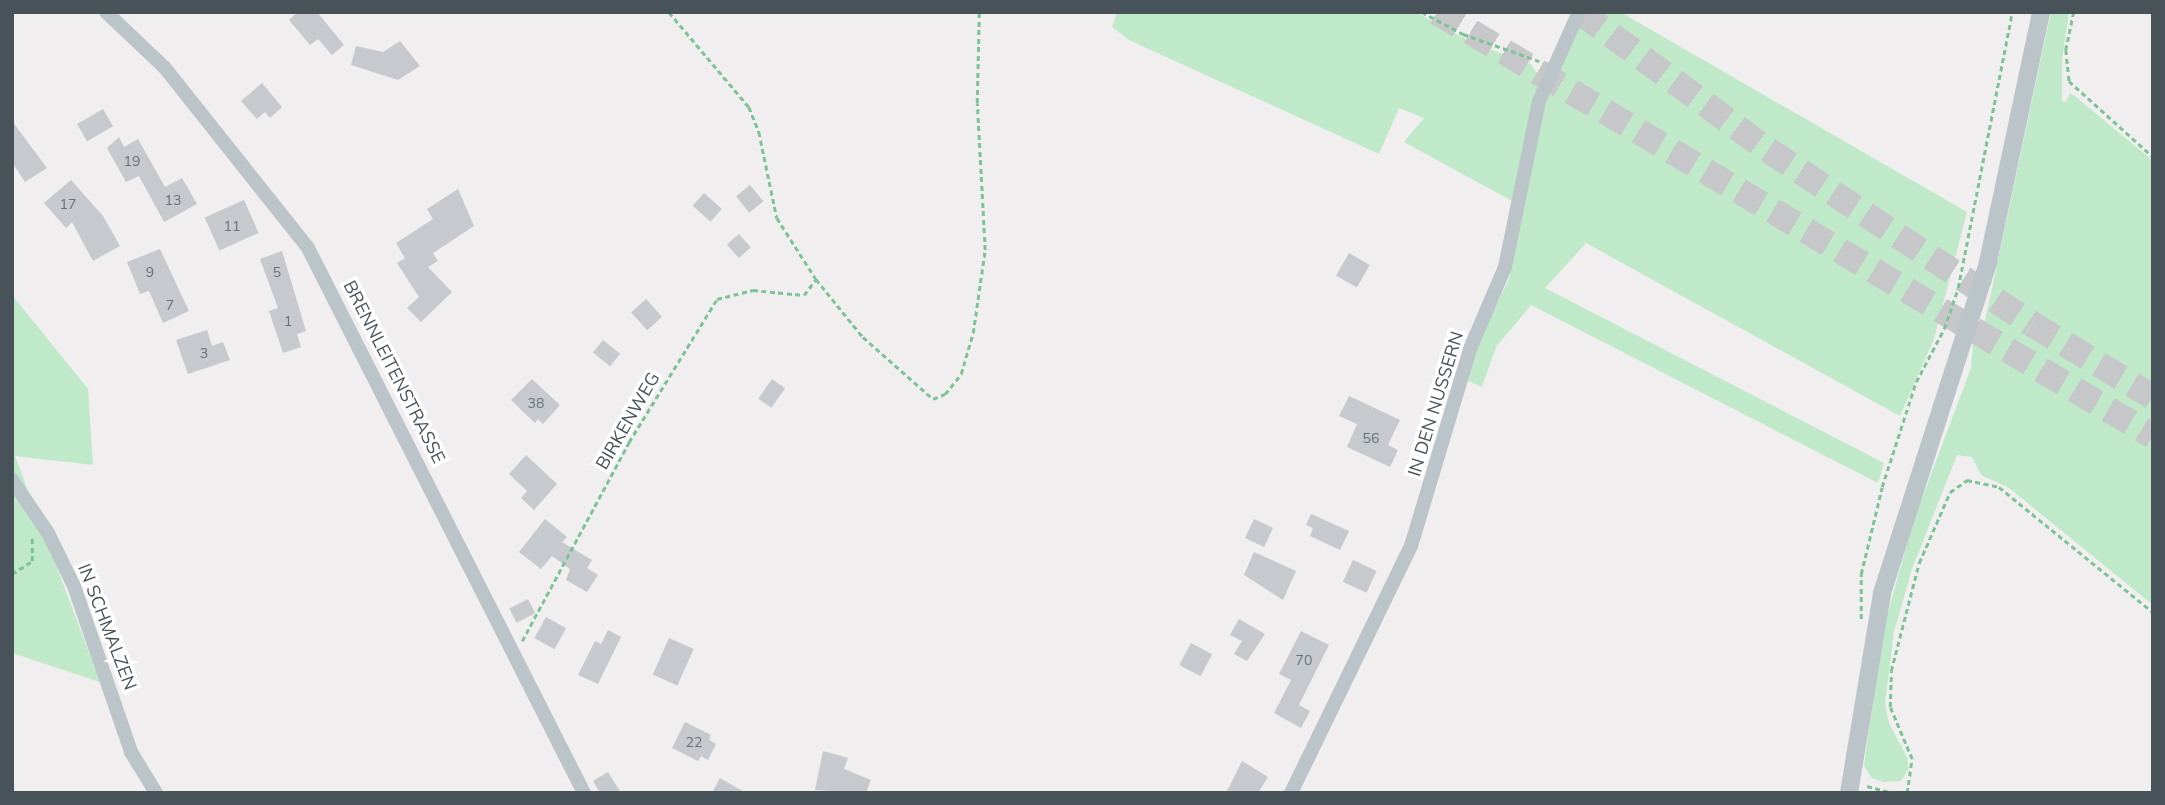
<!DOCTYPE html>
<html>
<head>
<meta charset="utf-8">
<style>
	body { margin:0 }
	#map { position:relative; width:2165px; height:805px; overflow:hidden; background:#f0eeee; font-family:Mulish,sans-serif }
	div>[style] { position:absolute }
	.green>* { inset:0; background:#c0e9ca }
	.building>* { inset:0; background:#c6c9cd; transform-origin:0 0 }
	.motorway-tunnel>* { height:26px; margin-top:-13px; transform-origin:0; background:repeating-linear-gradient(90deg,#c6c7c9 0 26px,transparent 0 39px) }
	.path>* { height:2.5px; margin-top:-1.25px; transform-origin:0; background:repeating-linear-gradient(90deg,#7cc396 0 5px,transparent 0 8.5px) }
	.minor>* { height:14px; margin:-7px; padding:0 7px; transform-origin:7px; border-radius:7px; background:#bac4c9 }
	.tertiary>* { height:18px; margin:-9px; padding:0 9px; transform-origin:9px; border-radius:9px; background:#bac4c9 }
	span { translate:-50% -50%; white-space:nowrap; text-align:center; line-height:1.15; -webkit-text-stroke:7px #fff; paint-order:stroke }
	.number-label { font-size:14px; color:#687076 }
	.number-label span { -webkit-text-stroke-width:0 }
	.street-label { font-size:18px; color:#485359 }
	.frame { position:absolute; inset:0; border:14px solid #485359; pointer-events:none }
</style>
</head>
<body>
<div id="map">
	<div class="green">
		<div style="clip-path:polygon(1117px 12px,1416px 12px,1475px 44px,1531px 64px,1540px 78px,1512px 201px,1404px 142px,1424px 118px,1399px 108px,1379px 154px,1129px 40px,1112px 27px)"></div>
		<div style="clip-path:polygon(1585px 12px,1622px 13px,1967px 212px,1934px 339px,1900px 416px,1586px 243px,1545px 288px,1884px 463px,1878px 483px,1531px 305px,1496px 347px,1482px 387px,1468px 381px,1478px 343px,1509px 279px,1547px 96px)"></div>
		<div style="clip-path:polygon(2051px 12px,2069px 12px,2062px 60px,2062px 101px,2066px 102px,2070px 93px,2076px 97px,2153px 161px,2153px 605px,2009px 488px,1981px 475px,1972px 457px,1957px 455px,1912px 569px,1894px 632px,1885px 704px,1889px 723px,1908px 759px,1908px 770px,1901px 781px,1884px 782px,1872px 778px,1864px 766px,1882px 633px,1915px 517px,1971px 368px,1973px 343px,1983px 330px)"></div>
		<div style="clip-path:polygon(12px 295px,88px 389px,93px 465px,15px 456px,100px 682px,12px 653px)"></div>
	</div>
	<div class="building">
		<div style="clip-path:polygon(298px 12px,317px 12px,344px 45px,332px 55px,318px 39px,310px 45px,289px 20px)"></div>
		<div style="clip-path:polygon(400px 41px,420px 66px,398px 80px,351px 65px,356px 46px,383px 52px)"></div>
		<div style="clip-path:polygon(262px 83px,282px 107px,270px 118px,265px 112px,257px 119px,241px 101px)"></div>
		<div style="left:103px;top:109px;width:20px;height:30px;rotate:60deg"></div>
		<div style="clip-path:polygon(12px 121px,47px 168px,25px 182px,12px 162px)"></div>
		<div style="clip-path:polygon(119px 137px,124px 147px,138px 139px,165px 187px,182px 178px,197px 204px,164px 222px,139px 176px,126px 182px,107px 148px)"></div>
		<div style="clip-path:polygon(71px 180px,103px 216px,120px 246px,93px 261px,72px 222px,66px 228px,44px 203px)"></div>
		<div style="left:750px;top:185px;width:21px;height:18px;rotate:51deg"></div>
		<div style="clip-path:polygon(458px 189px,474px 226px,433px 253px,438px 261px,428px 267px,452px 292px,421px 322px,407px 308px,419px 297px,397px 263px,405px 258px,396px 243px,433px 219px,427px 209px)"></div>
		<div style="left:704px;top:193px;width:24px;height:17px;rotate:42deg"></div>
		<div style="left:244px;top:200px;width:36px;height:43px;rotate:66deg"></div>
		<div style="left:739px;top:234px;width:18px;height:16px;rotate:49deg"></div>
		<div style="clip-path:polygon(160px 249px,189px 311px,163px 323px,149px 291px,140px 294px,127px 262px)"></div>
		<div style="clip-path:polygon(282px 251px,306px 331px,297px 334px,301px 347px,283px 353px,269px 311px,278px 308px,260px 259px)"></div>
		<div style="left:1349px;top:253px;width:24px;height:26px;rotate:30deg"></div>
		<div style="left:646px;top:299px;width:24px;height:20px;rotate:48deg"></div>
		<div style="clip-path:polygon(207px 330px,212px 346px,223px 342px,230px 360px,188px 374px,176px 340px)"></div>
		<div style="left:603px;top:340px;width:22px;height:16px;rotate:39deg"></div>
		<div style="clip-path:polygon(532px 379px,560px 405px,543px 424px,538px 419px,535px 423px,511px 400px)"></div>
		<div style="left:772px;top:379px;width:16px;height:24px;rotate:35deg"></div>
		<div style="clip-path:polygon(1349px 396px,1400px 420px,1388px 445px,1398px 450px,1390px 467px,1347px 447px,1357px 424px,1339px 416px)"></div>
		<div style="clip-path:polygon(526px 455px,557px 484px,534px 510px,521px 498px,527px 491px,509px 474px)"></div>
		<div style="clip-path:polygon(1311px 514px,1349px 531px,1340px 550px,1310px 536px,1313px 528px,1306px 525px)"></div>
		<div style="clip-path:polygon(545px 519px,567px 537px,562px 542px,592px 560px,587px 568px,598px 575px,587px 592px,566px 580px,570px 569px,552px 556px,541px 569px,519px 552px)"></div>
		<div style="left:1254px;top:519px;width:21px;height:21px;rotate:25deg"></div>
		<div style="clip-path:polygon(1254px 552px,1296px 571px,1283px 600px,1244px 575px)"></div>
		<div style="left:1353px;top:560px;width:26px;height:24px;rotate:25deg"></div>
		<div style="left:528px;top:599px;width:16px;height:21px;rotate:63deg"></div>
		<div style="left:546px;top:617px;width:23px;height:24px;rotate:29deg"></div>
		<div style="clip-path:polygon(1239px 619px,1265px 634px,1247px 661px,1234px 654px,1242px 641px,1230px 635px)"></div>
		<div style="clip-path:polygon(608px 630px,621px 637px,598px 684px,578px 675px,595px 641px,601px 644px)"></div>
		<div style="clip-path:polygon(1301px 631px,1329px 645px,1299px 705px,1310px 711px,1301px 728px,1274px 713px,1291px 680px,1279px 674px)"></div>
		<div style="left:669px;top:638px;width:27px;height:40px;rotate:24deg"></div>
		<div style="left:1191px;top:643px;width:24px;height:25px;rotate:28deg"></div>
		<div style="clip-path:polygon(685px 722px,711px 735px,709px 740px,716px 744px,708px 760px,701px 756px,698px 761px,672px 748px)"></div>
		<div style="clip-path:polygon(823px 751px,848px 758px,844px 769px,871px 780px,866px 793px,815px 790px)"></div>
		<div style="clip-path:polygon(1242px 761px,1268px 777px,1258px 793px,1226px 793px)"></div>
		<div style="clip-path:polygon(608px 772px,621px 793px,600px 793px,593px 781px)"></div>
		<div style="clip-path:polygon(720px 778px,746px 793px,712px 793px)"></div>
	</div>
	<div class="motorway-tunnel">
		<div style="left:1437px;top:12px;width:832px;rotate:30.63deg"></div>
		<div style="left:1580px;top:12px;width:233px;rotate:36.3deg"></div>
		<div style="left:1768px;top:150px;width:316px;rotate:33.4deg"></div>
		<div style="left:2032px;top:324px;width:141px;rotate:31.1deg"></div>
	</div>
	<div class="path">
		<div style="left:669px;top:12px;width:124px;rotate:49.9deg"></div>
		<div style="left:749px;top:107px;width:27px;rotate:68deg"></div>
		<div style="left:759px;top:132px;width:88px;rotate:78.2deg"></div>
		<div style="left:777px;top:218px;width:72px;rotate:57.4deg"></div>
		<div style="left:816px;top:279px;width:75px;rotate:51deg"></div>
		<div style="left:863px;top:337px;width:94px;rotate:41.5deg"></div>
		<div style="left:933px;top:399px;width:13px;rotate:-23deg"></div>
		<div style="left:945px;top:394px;width:26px;rotate:-51deg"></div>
		<div style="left:961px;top:374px;width:43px;rotate:-73.7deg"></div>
		<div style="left:973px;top:333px;width:84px;rotate:-81.8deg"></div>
		<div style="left:985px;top:250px;width:147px;rotate:-93.1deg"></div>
		<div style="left:977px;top:103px;width:91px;rotate:-88.7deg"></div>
		<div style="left:1422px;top:12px;width:47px;rotate:28.2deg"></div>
		<div style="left:1463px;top:34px;width:81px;rotate:19.6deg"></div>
		<div style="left:2074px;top:12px;width:39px;rotate:102deg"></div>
		<div style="left:2066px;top:50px;width:31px;rotate:84deg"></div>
		<div style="left:2069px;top:81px;width:113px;rotate:42.1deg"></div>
		<div style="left:12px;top:574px;width:24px;rotate:-33deg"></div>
		<div style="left:32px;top:561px;width:25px;rotate:-90deg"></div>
		<div style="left:1861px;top:619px;width:45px;rotate:-90deg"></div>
		<div style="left:1861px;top:574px;width:89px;rotate:-76.4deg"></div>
		<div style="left:1882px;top:487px;width:110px;rotate:-72.1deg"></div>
		<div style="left:1916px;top:382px;width:60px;rotate:-62.2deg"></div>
		<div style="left:1944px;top:329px;width:43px;rotate:-71.1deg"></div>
		<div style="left:1958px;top:288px;width:281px;rotate:-78.9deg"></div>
		<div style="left:522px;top:641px;width:226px;rotate:-61.7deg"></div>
		<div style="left:629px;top:442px;width:168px;rotate:-58.4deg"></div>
		<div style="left:717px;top:299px;width:37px;rotate:-14deg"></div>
		<div style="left:753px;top:290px;width:51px;rotate:5.6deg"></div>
		<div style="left:804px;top:295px;width:20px;rotate:-53deg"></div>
		<div style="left:1867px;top:786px;width:27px;rotate:15deg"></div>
		<div style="left:1907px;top:793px;width:34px;rotate:-82deg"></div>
		<div style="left:1912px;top:759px;width:56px;rotate:-112.9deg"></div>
		<div style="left:1890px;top:707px;width:36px;rotate:-88deg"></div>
		<div style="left:1891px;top:671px;width:112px;rotate:-75.5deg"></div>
		<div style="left:1919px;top:563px;width:77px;rotate:-66.4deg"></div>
		<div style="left:1950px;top:492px;width:21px;rotate:-35deg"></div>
		<div style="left:1967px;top:480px;width:33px;rotate:12deg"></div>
		<div style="left:1999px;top:487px;width:198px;rotate:39.1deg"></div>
	</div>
	<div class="minor">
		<div style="left:106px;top:12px;width:81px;rotate:43.5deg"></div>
		<div style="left:165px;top:68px;width:230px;rotate:51.5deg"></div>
		<div style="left:308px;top:248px;width:611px;rotate:63.14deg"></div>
		<div style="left:12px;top:480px;width:64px;rotate:55.8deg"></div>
		<div style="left:48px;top:533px;width:59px;rotate:63.9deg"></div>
		<div style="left:74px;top:586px;width:176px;rotate:71deg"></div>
		<div style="left:131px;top:752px;width:48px;rotate:58.6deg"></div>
		<div style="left:1291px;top:793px;width:275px;rotate:-64.1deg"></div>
		<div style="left:1411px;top:546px;width:206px;rotate:-73.3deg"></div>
		<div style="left:1470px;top:349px;width:89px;rotate:-66.9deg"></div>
		<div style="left:1505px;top:267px;width:169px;rotate:-78.4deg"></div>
		<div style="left:1539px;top:101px;width:98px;rotate:-65.8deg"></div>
	</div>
	<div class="tertiary">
		<div style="left:1849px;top:793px;width:203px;rotate:-80.6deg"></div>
		<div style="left:1882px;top:593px;width:348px;rotate:-72.2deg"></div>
		<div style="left:1988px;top:262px;width:256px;rotate:-78deg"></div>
	</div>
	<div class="number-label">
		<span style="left:132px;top:161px">19</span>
		<span style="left:173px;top:200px">13</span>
		<span style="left:68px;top:204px">17</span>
		<span style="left:232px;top:226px">11</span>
		<span style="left:150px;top:272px">9</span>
		<span style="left:277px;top:272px">5</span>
		<span style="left:170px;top:305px">7</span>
		<span style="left:288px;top:321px">1</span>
		<span style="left:204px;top:353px">3</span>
		<span style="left:536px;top:403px">38</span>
		<span style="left:1371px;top:438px">56</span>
		<span style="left:1304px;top:660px">70</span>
		<span style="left:694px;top:742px">22</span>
	</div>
	<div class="street-label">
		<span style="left:394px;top:372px;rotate:63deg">BRENNLEITENSTRASSE</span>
		<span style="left:1436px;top:404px;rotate:-73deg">IN DEN NUSSERN</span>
		<span style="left:628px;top:421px;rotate:-60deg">BIRKENWEG</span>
		<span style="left:107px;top:627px;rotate:69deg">IN SCHMALZEN</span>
	</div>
	<div class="frame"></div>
</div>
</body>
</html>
